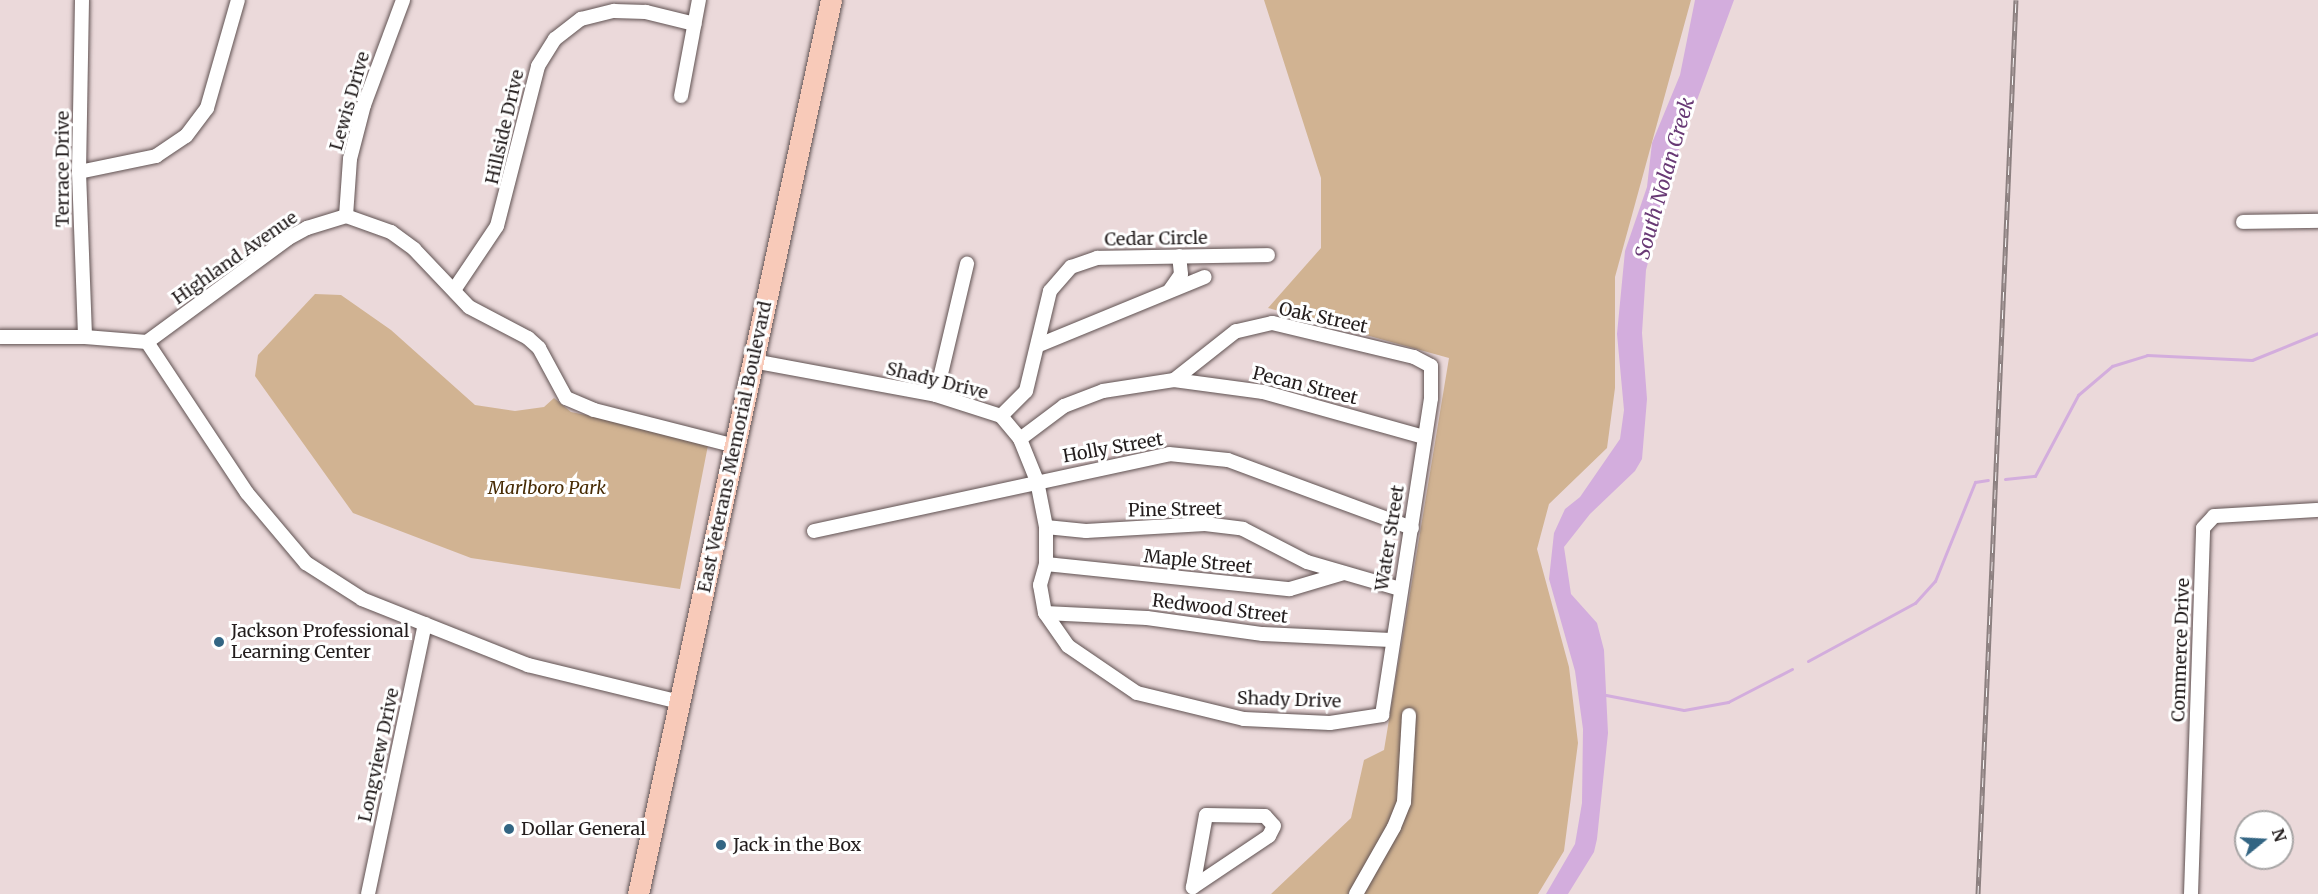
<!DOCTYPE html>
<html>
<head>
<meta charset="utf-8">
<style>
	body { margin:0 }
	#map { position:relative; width:2318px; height:894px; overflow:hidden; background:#ebd9da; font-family:Merriweather,serif }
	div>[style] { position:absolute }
	.green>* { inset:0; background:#d1b392 }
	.water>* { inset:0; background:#d3addd }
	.stream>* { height:3px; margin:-1.5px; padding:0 1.5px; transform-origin:1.5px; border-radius:1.5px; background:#d3addd }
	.roads { filter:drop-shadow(0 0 2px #605252) drop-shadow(0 0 2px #605252) }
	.street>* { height:14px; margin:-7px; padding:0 7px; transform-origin:7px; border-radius:7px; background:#fff }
	.primary>* { height:21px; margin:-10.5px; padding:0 10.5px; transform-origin:10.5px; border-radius:10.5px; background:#f8cab9 }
	.rail>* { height:5px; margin-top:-2.5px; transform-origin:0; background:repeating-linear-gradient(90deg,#fff 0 9px,#8c8080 0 18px); box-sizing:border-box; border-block:2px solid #8c8080 }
	.dots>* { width:16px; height:16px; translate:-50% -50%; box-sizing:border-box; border:3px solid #fff; border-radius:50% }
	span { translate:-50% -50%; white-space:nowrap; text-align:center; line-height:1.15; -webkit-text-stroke:6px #fff; paint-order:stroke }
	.street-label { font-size:18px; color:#231d1d }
	.park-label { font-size:18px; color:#472b04; font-style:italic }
	.poi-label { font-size:18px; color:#231d1d }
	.left { translate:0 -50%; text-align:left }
	.water-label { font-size:20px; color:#683975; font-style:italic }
	.north { position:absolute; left:2234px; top:810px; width:60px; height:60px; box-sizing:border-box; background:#fff; border:2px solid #a7a5a5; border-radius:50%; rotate:72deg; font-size:16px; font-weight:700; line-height:24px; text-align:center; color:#231d1d }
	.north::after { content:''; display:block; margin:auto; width:21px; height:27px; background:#336583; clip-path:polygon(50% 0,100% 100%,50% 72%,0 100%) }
</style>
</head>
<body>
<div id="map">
	<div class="green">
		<div style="clip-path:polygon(1264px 0,1691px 0,1615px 277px,1615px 388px,1607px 448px,1549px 504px,1537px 549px,1569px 667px,1578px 743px,1564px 851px,1538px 894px,1366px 894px,1350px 890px,1348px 894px,1271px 894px,1351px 818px,1364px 760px,1384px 750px,1449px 358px,1268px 308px,1321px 248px,1321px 178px)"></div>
		<div style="clip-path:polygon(315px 294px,341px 295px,391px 330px,475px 405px,515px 411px,544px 407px,554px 398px,571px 412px,709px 440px,680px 589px,471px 558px,353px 513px,255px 376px,258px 355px)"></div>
	</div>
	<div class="water">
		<div style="clip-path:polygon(1695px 0,1734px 0,1679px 149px,1646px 270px,1642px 333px,1647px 399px,1642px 459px,1635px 471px,1590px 514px,1564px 547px,1571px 594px,1597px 623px,1604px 650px,1608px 733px,1597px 839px,1594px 852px,1568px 894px,1546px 894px,1575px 844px,1582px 803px,1583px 729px,1575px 671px,1549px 579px,1554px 533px,1565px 509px,1580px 497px,1620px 439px,1624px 410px,1617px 334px,1625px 251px,1647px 187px,1652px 143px,1680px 75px)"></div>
	</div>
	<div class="stream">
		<div style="left:2005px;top:479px;width:30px;rotate:-6deg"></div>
		<div style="left:2035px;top:476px;width:92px;rotate:-62deg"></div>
		<div style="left:2078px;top:395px;width:45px;rotate:-40.5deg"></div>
		<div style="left:2112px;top:366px;width:37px;rotate:-17deg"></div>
		<div style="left:2147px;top:355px;width:105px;rotate:2.7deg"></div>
		<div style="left:2252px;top:360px;width:71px;rotate:-22.2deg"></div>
		<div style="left:1808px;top:661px;width:122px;rotate:-28.5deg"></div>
		<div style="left:1915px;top:603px;width:30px;rotate:-48deg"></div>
		<div style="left:1935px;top:581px;width:107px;rotate:-68deg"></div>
		<div style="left:1975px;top:482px;width:13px;rotate:-9deg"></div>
		<div style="left:1606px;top:695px;width:79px;rotate:10.9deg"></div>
		<div style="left:1684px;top:710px;width:45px;rotate:-10.3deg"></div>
		<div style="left:1728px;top:702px;width:72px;rotate:-27.3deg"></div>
	</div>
	<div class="roads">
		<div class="street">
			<div style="left:82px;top:0;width:172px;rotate:91deg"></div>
			<div style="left:79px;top:172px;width:165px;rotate:87.9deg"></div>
			<div style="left:681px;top:96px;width:98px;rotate:-79.4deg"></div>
			<div style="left:79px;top:172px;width:79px;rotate:-11.7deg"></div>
			<div style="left:156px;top:156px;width:36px;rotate:-34deg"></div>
			<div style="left:186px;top:136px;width:35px;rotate:-53deg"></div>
			<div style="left:207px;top:108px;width:112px;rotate:-74deg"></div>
			<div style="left:346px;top:216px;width:57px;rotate:-86deg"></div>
			<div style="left:350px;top:159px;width:56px;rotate:-75.5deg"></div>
			<div style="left:364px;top:105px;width:112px;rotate:-69.6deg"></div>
			<div style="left:2243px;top:222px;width:75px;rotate:-0.8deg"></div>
			<div style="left:454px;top:290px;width:77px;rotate:-56.1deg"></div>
			<div style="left:497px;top:226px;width:165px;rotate:-75.6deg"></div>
			<div style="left:538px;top:66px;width:32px;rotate:-58deg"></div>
			<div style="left:555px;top:39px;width:33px;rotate:-38deg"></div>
			<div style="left:581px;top:19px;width:34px;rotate:-14deg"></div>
			<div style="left:614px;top:11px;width:32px;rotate:2deg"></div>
			<div style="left:646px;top:12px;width:50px;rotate:13.8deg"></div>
			<div style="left:1170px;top:290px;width:19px;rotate:-55deg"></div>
			<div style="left:1181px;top:274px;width:18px;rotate:-96deg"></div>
			<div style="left:0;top:337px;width:85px"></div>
			<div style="left:85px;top:337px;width:62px;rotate:4.6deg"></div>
			<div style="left:147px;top:342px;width:181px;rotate:56.5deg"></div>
			<div style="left:247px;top:493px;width:92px;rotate:49.9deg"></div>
			<div style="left:306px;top:563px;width:67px;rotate:32.7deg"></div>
			<div style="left:362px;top:599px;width:179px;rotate:21.7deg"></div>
			<div style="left:528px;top:665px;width:156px;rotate:13.7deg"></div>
			<div style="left:147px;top:342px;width:174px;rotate:-36.3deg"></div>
			<div style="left:287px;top:239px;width:23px;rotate:-29deg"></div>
			<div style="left:307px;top:228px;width:41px;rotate:-17.1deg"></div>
			<div style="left:346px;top:216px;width:48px;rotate:19.6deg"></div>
			<div style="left:391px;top:232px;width:29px;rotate:36deg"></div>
			<div style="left:414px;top:249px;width:80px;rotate:46.5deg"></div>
			<div style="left:469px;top:307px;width:67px;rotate:27.7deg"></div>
			<div style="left:528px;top:338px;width:15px;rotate:42deg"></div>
			<div style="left:539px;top:348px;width:57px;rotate:61.6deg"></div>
			<div style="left:566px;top:398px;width:30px;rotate:23deg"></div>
			<div style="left:594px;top:410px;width:146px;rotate:14.3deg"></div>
			<div style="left:1039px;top:345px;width:179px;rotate:-22.3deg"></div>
			<div style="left:753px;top:361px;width:186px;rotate:10.5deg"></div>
			<div style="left:936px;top:395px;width:68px;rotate:17.9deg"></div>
			<div style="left:1001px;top:416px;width:30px;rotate:50deg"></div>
			<div style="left:1020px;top:439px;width:45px;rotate:68deg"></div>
			<div style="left:1037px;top:481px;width:47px;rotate:78.9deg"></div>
			<div style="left:1046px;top:527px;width:37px;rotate:90deg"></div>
			<div style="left:1046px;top:564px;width:22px;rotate:106deg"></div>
			<div style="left:1040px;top:585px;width:28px;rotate:80deg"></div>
			<div style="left:1045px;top:613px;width:40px;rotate:55.1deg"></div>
			<div style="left:1068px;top:646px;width:83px;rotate:34.3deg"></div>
			<div style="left:1137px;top:693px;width:110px;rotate:13.7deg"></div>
			<div style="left:1244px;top:719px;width:86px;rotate:2.7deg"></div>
			<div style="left:1330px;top:723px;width:53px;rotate:-8.7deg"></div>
			<div style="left:1382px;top:715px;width:321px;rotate:-81.2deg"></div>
			<div style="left:1431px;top:398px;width:32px;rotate:-90deg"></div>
			<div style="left:1431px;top:366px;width:19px;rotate:-152deg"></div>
			<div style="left:1414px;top:357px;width:146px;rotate:-166.5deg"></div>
			<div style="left:1272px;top:323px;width:37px;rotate:167deg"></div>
			<div style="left:1236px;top:331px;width:79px;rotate:141.7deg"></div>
			<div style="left:1174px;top:380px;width:72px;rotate:171.2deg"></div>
			<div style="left:1103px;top:391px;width:42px;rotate:159deg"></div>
			<div style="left:1064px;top:406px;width:55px;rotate:143.1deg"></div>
			<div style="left:1174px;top:380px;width:90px;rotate:7.7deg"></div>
			<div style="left:1263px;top:392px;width:167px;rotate:15.6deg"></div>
			<div style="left:936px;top:395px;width:135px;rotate:-76.7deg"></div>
			<div style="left:1001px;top:416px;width:35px;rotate:-45deg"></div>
			<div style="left:1026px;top:391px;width:103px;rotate:-76.5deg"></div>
			<div style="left:1050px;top:291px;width:32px;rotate:-49deg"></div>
			<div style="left:1071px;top:267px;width:28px;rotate:-19deg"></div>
			<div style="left:1097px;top:258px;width:171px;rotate:-1deg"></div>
			<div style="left:1046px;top:527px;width:40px;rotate:5.7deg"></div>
			<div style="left:1086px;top:531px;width:119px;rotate:-3.4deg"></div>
			<div style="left:1205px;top:524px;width:38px;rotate:7deg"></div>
			<div style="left:1243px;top:529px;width:72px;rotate:27.3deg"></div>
			<div style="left:1307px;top:562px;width:97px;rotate:16.2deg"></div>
			<div style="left:814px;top:531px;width:363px;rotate:-12.2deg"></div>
			<div style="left:1169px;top:454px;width:59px;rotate:5.8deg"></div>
			<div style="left:1228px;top:460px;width:196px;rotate:20.3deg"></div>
			<div style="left:1046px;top:564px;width:245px;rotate:5.9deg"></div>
			<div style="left:1290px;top:589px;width:56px;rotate:-16.5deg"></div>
			<div style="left:1045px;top:613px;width:102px;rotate:2.8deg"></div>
			<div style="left:1147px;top:618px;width:117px;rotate:7.9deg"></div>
			<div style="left:1263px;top:634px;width:128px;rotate:2.7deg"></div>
			<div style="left:1206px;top:815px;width:59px;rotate:1deg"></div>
			<div style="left:1265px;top:816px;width:13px;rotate:48deg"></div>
			<div style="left:1274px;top:826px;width:11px;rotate:117deg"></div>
			<div style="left:1269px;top:836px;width:92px;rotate:146.1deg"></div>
			<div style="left:1193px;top:887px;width:73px;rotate:-79.8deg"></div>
			<div style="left:368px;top:894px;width:276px;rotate:-78.1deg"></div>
			<div style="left:1356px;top:894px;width:77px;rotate:-60.4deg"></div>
			<div style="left:1394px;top:827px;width:27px;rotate:-68deg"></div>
			<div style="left:1404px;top:802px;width:87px;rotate:-86.7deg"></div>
			<div style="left:2191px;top:894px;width:366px;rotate:-88.1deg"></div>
			<div style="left:2203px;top:528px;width:16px;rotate:-47deg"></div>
			<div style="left:2214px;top:516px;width:104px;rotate:-3.3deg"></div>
		</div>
		<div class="primary">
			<div style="left:638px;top:894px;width:915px;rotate:-77.82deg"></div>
		</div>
	</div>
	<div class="rail">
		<div style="left:1978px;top:894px;width:895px;rotate:-87.57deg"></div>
	</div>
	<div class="dots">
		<div style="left:219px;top:642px;background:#336583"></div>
		<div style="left:509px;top:829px;background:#336583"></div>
		<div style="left:721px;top:845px;background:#336583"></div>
	</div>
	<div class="street-label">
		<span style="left:350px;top:101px;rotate:-74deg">Lewis Drive</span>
		<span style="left:505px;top:127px;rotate:-77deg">Hillside Drive</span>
		<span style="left:63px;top:169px;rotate:-90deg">Terrace Drive</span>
		<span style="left:1156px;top:239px;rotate:-1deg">Cedar Circle</span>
		<span style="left:235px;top:258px;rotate:-35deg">Highland Avenue</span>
		<span style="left:1323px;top:318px;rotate:12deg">Oak Street</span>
		<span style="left:937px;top:381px;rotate:14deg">Shady Drive</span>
		<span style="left:1305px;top:386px;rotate:14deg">Pecan Street</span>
		<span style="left:735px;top:447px;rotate:-78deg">East Veterans Memorial Boulevard</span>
		<span style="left:1113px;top:448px;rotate:-10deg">Holly Street</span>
		<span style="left:1175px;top:510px;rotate:-1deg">Pine Street</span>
		<span style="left:1390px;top:538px;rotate:-81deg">Water Street</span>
		<span style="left:1198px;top:562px;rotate:6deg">Maple Street</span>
		<span style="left:1220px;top:609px;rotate:7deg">Redwood Street</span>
		<span style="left:2181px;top:650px;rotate:-88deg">Commerce Drive</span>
		<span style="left:1289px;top:700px;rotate:2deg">Shady Drive</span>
		<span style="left:379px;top:755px;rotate:-78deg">Longview Drive</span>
	</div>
	<div class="park-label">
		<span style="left:547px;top:488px">Marlboro Park</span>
	</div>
	<div class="poi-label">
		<span class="left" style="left:231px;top:642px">Jackson Professional<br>Learning Center</span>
		<span class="left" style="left:521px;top:829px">Dollar General</span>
		<span class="left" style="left:733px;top:845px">Jack in the Box</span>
	</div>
	<div class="water-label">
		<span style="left:1664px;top:178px;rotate:-74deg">South Nolan Creek</span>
	</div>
	<div class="north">N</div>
</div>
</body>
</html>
